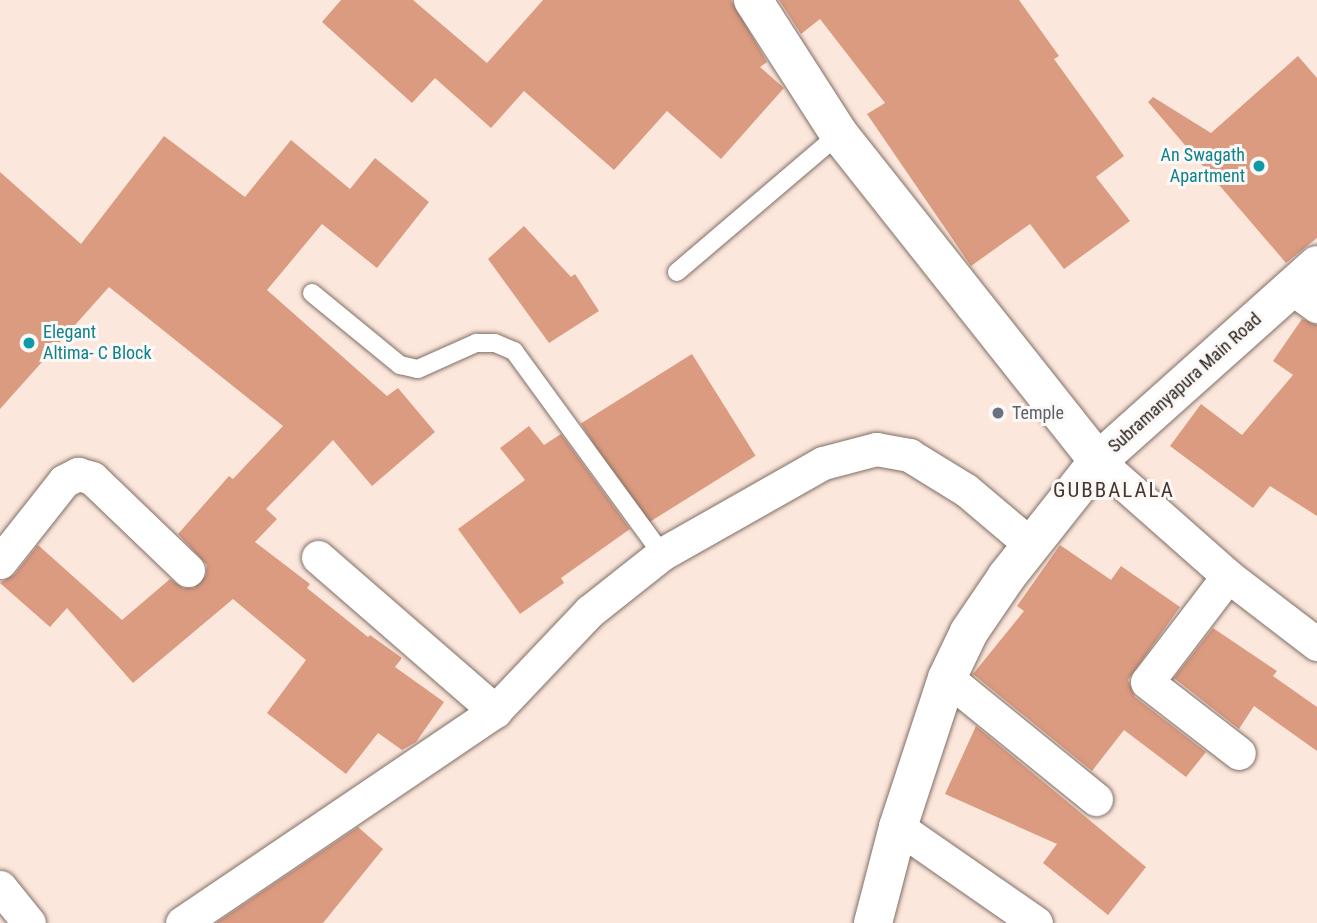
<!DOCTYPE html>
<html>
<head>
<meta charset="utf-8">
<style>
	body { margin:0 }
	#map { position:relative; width:1317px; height:923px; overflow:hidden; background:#fce7dc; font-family:"Roboto Condensed",sans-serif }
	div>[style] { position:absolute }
	.building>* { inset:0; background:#db9b81; transform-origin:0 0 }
	.roads { filter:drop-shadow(0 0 2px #816f65) drop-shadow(0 0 2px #816f65) }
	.service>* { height:18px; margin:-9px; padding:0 9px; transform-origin:9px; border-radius:9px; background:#fff }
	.minor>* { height:33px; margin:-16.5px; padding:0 16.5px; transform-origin:16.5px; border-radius:16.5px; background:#fff }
	.tertiary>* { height:38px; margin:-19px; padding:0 19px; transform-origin:19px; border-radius:19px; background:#fff }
	.dots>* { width:19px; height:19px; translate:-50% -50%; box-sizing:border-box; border:4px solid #fcf8f6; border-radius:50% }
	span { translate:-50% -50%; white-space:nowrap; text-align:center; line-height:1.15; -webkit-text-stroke:6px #fcf8f6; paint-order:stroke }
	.culture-label { font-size:18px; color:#0d838f }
	.right { translate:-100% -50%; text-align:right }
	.left { translate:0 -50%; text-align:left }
	.street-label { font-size:18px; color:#2a231f }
	.worship-label { font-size:18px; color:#5b616d }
	.quarter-label { font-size:21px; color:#47362e; letter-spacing:2px }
</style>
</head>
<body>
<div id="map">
	<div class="building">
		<div style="clip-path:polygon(341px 0,413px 0,487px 63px,543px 0,731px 0,767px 62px,760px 67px,784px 88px,721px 159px,667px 111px,614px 170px,524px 91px,491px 128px,435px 78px,412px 103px,322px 22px)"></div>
		<div style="clip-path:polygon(779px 0,1019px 0,1059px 56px,1054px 59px,1124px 156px,1096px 177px,1130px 221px,1064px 269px,1030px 224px,971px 266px,867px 114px,885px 103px,820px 19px,801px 34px)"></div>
		<div style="clip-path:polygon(1298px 56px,1317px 78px,1317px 238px,1286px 263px,1148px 102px,1153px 97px,1211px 133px)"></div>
		<div style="clip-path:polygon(164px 136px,245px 197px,291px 140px,350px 189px,375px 158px,429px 202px,377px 268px,322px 224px,267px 290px,387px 396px,398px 388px,435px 432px,372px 486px,333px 440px,266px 509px,277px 519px,255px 542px,310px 584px,307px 588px,368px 637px,370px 635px,402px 658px,395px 667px,444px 702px,416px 742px,402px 750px,378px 733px,346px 774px,267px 713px,306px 660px,233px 599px,133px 683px,67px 608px,50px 627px,0 583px,15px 574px,38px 545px,122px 620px,170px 579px,183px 588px,194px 588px,206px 575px,207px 565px,178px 534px,229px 476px,233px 479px,283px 426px,109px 287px,0 409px,0 172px,81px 244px)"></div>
		<div style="clip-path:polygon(524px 226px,571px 277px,575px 274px,599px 311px,549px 343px,488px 259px)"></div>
		<div style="clip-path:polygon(1302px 319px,1317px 325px,1317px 516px,1270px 486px,1253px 508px,1170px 446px,1201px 404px,1242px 435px,1293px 375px,1273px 361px)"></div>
		<div style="left:692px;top:354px;width:120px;height:131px;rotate:58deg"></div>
		<div style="clip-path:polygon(529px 426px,544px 445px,561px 434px,630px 529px,561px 578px,564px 583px,520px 614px,458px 529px,525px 480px,500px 448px)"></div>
		<div style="clip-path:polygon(1060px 545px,1111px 580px,1121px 566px,1180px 607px,1128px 680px,1135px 697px,1206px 752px,1186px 777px,1124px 730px,1092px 771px,973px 674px,1024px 611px,1017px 606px)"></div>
		<div style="clip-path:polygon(1213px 628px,1277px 671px,1273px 676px,1317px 707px,1317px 751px,1254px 706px,1239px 729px,1174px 678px)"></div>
		<div style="clip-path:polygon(976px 726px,1146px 867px,1108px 915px,1043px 863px,1057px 844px,945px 794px)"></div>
		<div style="clip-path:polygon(358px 827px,383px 849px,323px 923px,216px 923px)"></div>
	</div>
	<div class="roads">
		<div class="service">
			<div style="left:677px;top:272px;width:213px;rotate:-40.4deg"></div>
			<div style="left:312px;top:293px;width:114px;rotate:39.3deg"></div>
			<div style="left:400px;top:365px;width:18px;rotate:13deg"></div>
			<div style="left:418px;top:369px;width:64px;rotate:-24.1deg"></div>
			<div style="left:476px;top:343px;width:19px"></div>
			<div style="left:495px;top:343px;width:21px;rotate:23deg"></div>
			<div style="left:514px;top:351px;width:251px;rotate:53.9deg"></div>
		</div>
		<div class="minor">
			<div style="left:1292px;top:288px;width:31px;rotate:36deg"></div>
			<div style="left:1098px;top:461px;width:174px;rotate:41.5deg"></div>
			<div style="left:1228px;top:576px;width:112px;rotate:37.4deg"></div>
			<div style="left:318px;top:557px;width:235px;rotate:41deg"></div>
			<div style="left:0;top:562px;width:103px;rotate:-51.7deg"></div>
			<div style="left:64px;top:481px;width:16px;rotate:-27deg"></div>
			<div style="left:78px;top:474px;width:15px;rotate:16deg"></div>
			<div style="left:92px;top:478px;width:133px;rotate:43.8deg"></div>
			<div style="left:1228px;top:576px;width:133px;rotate:127.4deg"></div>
			<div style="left:1147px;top:682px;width:116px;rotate:37.7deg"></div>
			<div style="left:947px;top:678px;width:192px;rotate:39.1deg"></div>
			<div style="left:898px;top:827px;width:168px;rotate:34.8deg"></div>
			<div style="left:0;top:887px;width:46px;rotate:51.1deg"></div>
			<div style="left:182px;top:923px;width:378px;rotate:-34.1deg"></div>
			<div style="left:495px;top:711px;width:138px;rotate:-46.5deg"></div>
			<div style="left:590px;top:611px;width:92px;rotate:-38.4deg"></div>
			<div style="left:662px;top:554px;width:185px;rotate:-29.5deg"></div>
			<div style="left:823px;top:463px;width:55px;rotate:-14.8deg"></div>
			<div style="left:876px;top:449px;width:34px;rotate:10deg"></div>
			<div style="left:909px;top:455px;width:67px;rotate:31.6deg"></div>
			<div style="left:966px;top:490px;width:85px;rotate:40.2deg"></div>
		</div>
		<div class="tertiary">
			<div style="left:753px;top:0;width:159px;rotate:57.3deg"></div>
			<div style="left:839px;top:134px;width:417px;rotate:51.6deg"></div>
			<div style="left:873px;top:923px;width:99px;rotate:-75.4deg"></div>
			<div style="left:898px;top:827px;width:157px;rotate:-71.8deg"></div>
			<div style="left:947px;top:678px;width:51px;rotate:-64.4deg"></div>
			<div style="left:969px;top:632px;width:68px;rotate:-55.8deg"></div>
			<div style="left:1007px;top:576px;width:147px;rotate:-51.6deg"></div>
			<div style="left:1098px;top:461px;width:294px;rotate:-41.8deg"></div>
		</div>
	</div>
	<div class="dots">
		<div style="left:1259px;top:166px;background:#0f9aa8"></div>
		<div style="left:29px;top:343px;background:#0f9aa8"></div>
		<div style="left:998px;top:413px;background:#6b7280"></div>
	</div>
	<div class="culture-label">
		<span class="right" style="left:1245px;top:166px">An Swagath<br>Apartment</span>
		<span class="left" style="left:43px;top:343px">Elegant<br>Altima- C Block</span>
	</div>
	<div class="street-label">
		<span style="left:1185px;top:383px;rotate:-42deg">Subramanyapura Main Road</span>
	</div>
	<div class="worship-label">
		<span class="left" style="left:1012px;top:413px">Temple</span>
	</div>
	<div class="quarter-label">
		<span style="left:1114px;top:490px">GUBBALALA</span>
	</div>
</div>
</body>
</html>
